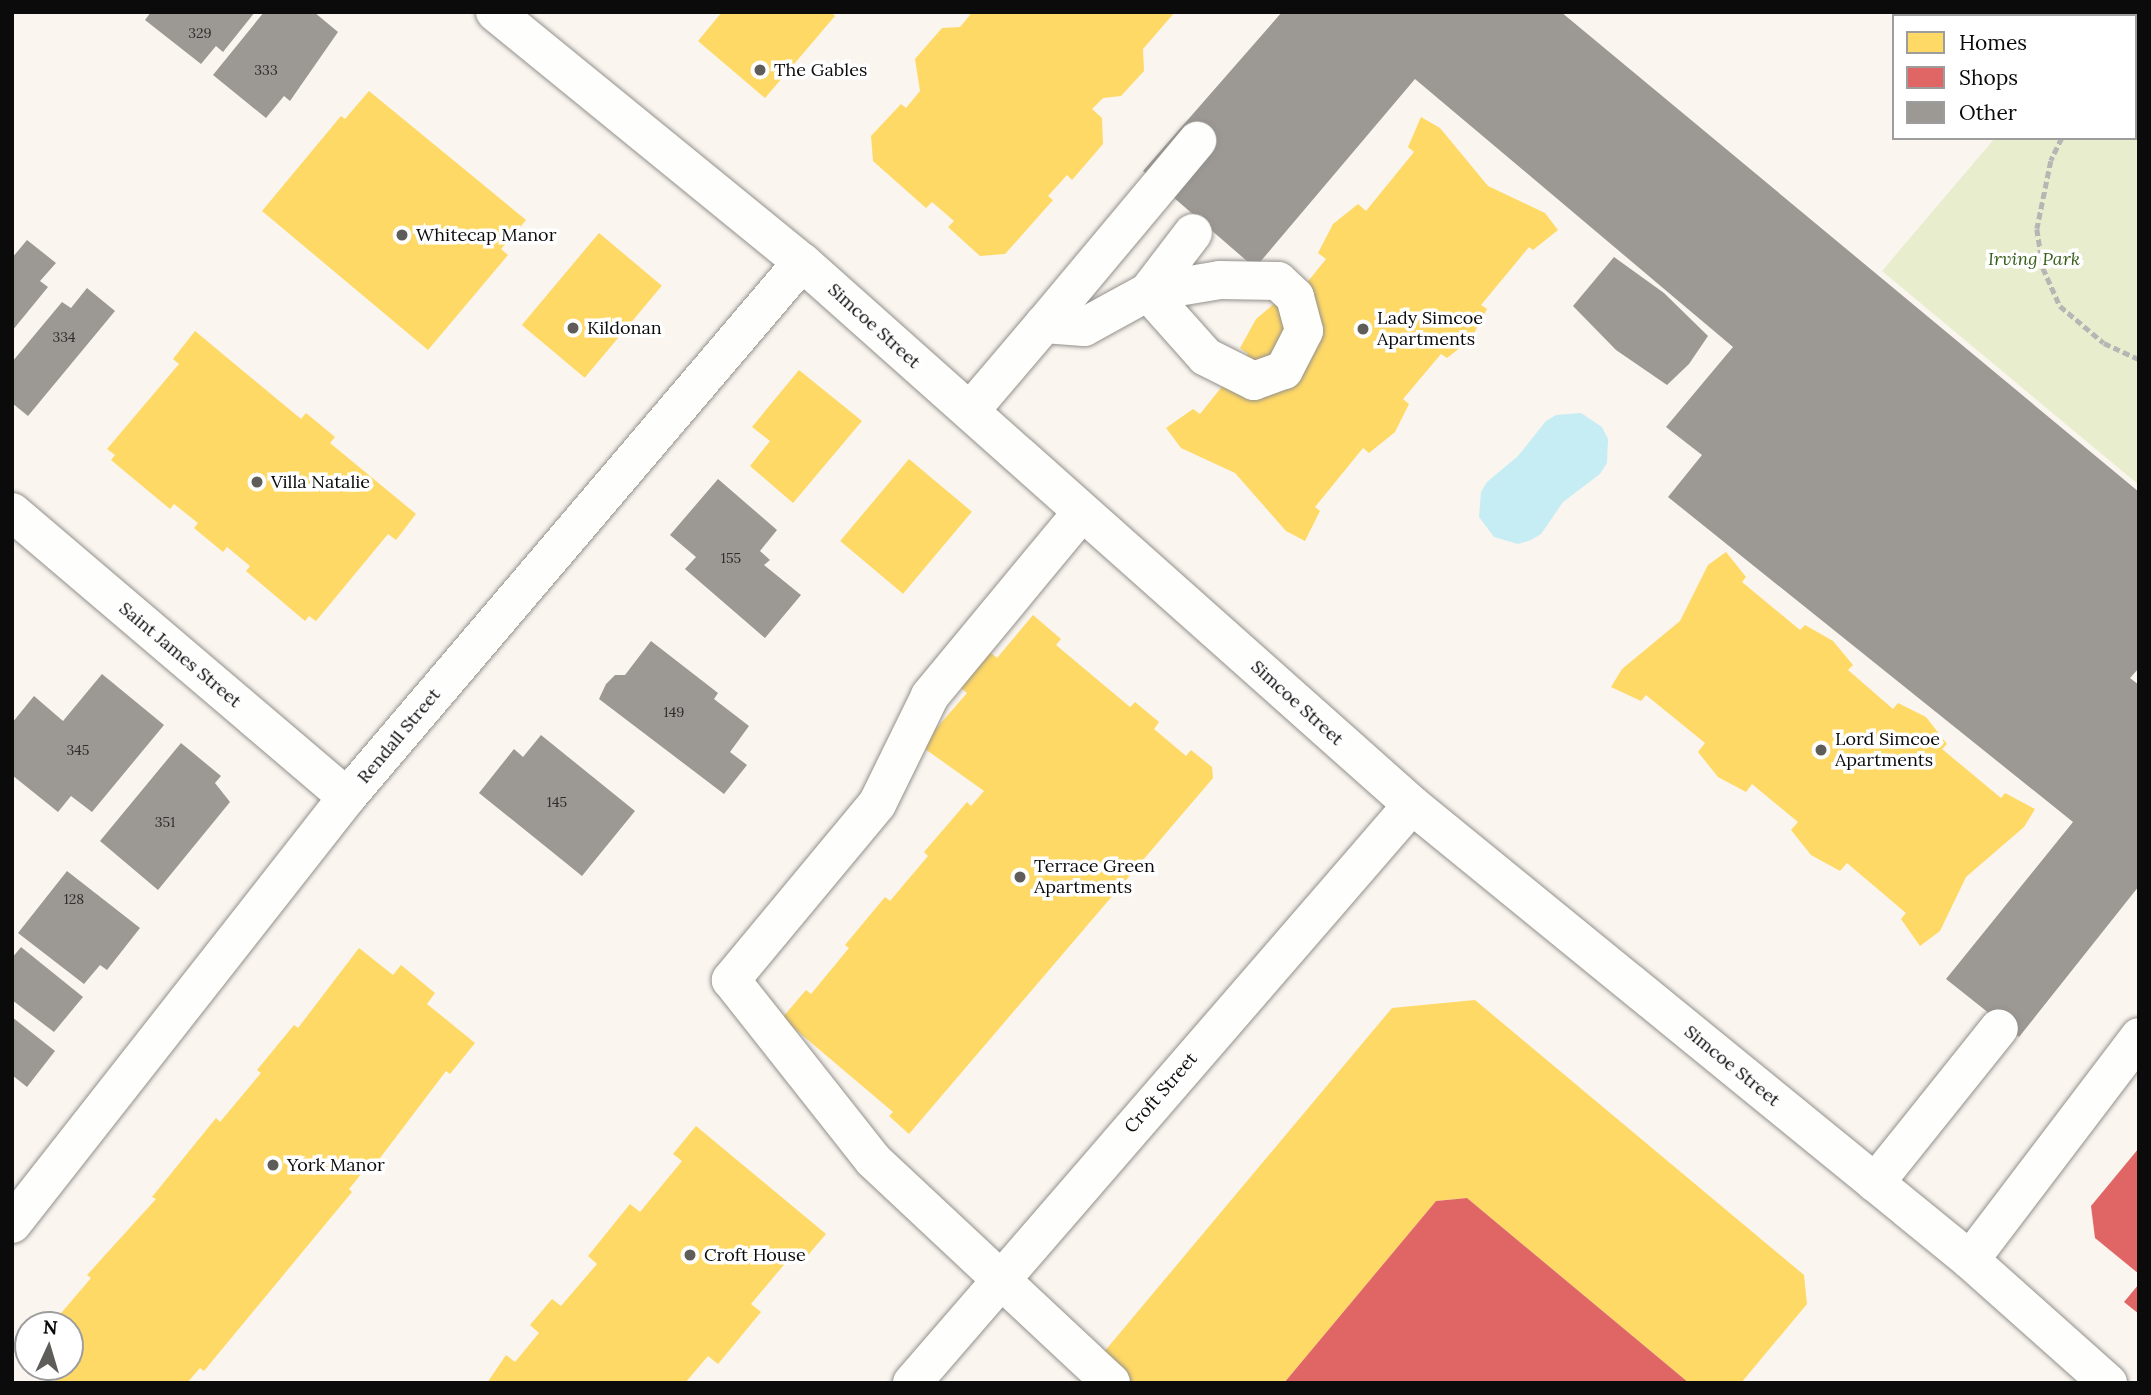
<!DOCTYPE html>
<html>
<head>
<meta charset="utf-8">
<style>
	body { margin:0 }
	#map { position:relative; width:2151px; height:1395px; overflow:hidden; background:#faf5ee; font-family:Lora,serif }
	div>[style] { position:absolute }
	.green>* { inset:0; background:#e8edce }
	.water>* { inset:0; background:#c6edf3 }
	.homes>* { inset:0; background:#ffd966; transform-origin:0 0 }
	.shops>* { inset:0; background:#e06666 }
	.building>* { inset:0; background:#9c9894 }
	.path>* { height:4.5px; margin-top:-2.25px; transform-origin:0; background:repeating-linear-gradient(90deg,#b7b6b5 0 7px,transparent 0 10.5px) }
	.roads { filter:drop-shadow(0 0 2px #93908d) drop-shadow(0 0 2px #93908d) }
	.minor>* { height:38px; margin:-19px; padding:0 19px; transform-origin:19px; border-radius:19px; background:#fefefc }
	.dots>* { width:19px; height:19px; translate:-50% -50%; box-sizing:border-box; border:4px solid #fff; border-radius:50% }
	span { translate:-50% -50%; white-space:nowrap; text-align:center; line-height:1.15; -webkit-text-stroke:7px #fff; paint-order:stroke }
	.number-label { font-size:14px; color:#2f2e2d }
	.number-label span { -webkit-text-stroke-width:0 }
	.poi-label { font-size:18px; color:#0b0b0b }
	.left { translate:0 -50%; text-align:left }
	.park-label { font-size:18px; color:#3a601d; font-style:italic }
	.street-label { font-size:18px; color:#0b0b0b }
	.frame { position:absolute; inset:0; border:14px solid #0b0b0b; pointer-events:none }
	.legend { position:absolute; left:1892px; top:14px; width:245px; height:126px; box-sizing:border-box; background:#fff; border:2px solid #9d9d9d; margin:0; padding:9px 12px; list-style:none; font-size:21px; color:#0b0b0b }
	.legend li { display:flex; align-items:center; gap:14px; height:35px }
	.legend b { width:35px; border:2px solid #9d9d9d }
	.north { position:absolute; left:14px; top:1311px; width:70px; height:70px; box-sizing:border-box; background:#fff; border:2px solid #9d9d9d; border-radius:50%; rotate:4deg; font-size:19px; font-weight:700; line-height:28px; text-align:center; color:#0b0b0b }
	.north::after { content:''; display:block; margin:auto; width:24px; height:32px; background:#5f5d5a; clip-path:polygon(50% 0,100% 100%,50% 72%,0 100%) }
</style>
</head>
<body>
<div id="map">
	<div class="green">
		<div style="clip-path:polygon(2102px 12px,2139px 12px,2139px 485px,1882px 271px,1995px 138px,2135px 138px,2135px 16px,2099px 16px)"></div>
	</div>
	<div class="water">
		<div style="clip-path:polygon(1581px 413px,1602px 427px,1608px 439px,1607px 463px,1600px 474px,1563px 502px,1541px 534px,1531px 540px,1518px 544px,1494px 537px,1479px 517px,1481px 492px,1487px 482px,1518px 456px,1546px 421px,1556px 415px)"></div>
	</div>
	<div class="homes">
		<div style="clip-path:polygon(722px 12px,831px 12px,835px 16px,765px 98px,698px 41px)"></div>
		<div style="clip-path:polygon(967px 12px,1175px 12px,1143px 49px,1144px 71px,1121px 96px,1103px 98px,1092px 109px,1102px 118px,1103px 144px,1072px 180px,1067px 175px,1048px 196px,1053px 200px,1005px 254px,980px 256px,948px 227px,954px 221px,932px 202px,926px 208px,873px 161px,871px 136px,901px 104px,906px 108px,920px 91px,915px 59px,942px 28px,960px 27px,970px 15px)"></div>
		<div style="clip-path:polygon(369px 91px,526px 220px,501px 249px,508px 255px,428px 350px,262px 211px,341px 116px,345px 119px)"></div>
		<div style="clip-path:polygon(1421px 117px,1440px 128px,1488px 186px,1545px 213px,1558px 230px,1533px 250px,1529px 247px,1481px 305px,1487px 309px,1471px 339px,1447px 358px,1441px 354px,1403px 399px,1409px 404px,1395px 432px,1369px 453px,1363px 448px,1315px 507px,1320px 511px,1305px 541px,1286px 531px,1235px 473px,1181px 448px,1166px 428px,1193px 409px,1200px 414px,1248px 354px,1240px 348px,1256px 319px,1281px 298px,1289px 305px,1326px 259px,1318px 253px,1333px 224px,1358px 204px,1366px 211px,1414px 152px,1408px 147px)"></div>
		<div style="left:599px;top:233px;width:82px;height:120px;rotate:40deg"></div>
		<div style="clip-path:polygon(195px 331px,301px 419px,306px 413px,335px 437px,330px 443px,416px 514px,396px 540px,388px 534px,316px 621px,309px 616px,305px 621px,246px 571px,250px 566px,227px 547px,223px 552px,194px 528px,198px 523px,174px 504px,170px 509px,111px 460px,115px 455px,107px 449px,179px 364px,173px 359px)"></div>
		<div style="clip-path:polygon(799px 370px,862px 421px,793px 503px,750px 466px,770px 441px,752px 427px)"></div>
		<div style="left:909px;top:459px;width:82px;height:107px;rotate:40deg"></div>
		<div style="clip-path:polygon(1726px 552px,1746px 577px,1742px 582px,1800px 630px,1805px 625px,1833px 641px,1853px 665px,1848px 670px,1893px 709px,1898px 703px,1926px 717px,1947px 744px,1942px 749px,2001px 798px,2005px 793px,2035px 809px,2024px 827px,1966px 877px,1940px 931px,1920px 946px,1901px 919px,1906px 913px,1847px 863px,1840px 871px,1811px 855px,1791px 830px,1798px 822px,1752px 784px,1746px 792px,1718px 777px,1698px 752px,1705px 743px,1646px 695px,1641px 701px,1611px 687px,1622px 669px,1680px 621px,1708px 565px)"></div>
		<div style="clip-path:polygon(1033px 615px,1061px 639px,1056px 645px,1130px 707px,1135px 702px,1159px 722px,1154px 729px,1186px 756px,1191px 750px,1212px 767px,1213px 778px,909px 1134px,889px 1116px,893px 1112px,782px 1018px,806px 990px,811px 994px,849px 948px,845px 945px,885px 897px,890px 901px,928px 856px,924px 852px,967px 802px,971px 806px,984px 791px,921px 746px,967px 693px,955px 683px,985px 648px,997px 658px)"></div>
		<div style="clip-path:polygon(359px 948px,393px 975px,401px 965px,435px 993px,427px 1004px,475px 1043px,450px 1074px,446px 1071px,374px 1166px,370px 1163px,349px 1189px,352px 1192px,204px 1371px,200px 1368px,187px 1383px,54px 1383px,58px 1378px,44px 1367px,70px 1367px,70px 1325px,45px 1325px,51px 1325px,91px 1278px,87px 1275px,156px 1199px,152px 1197px,216px 1118px,220px 1122px,261px 1073px,257px 1070px,294px 1025px,298px 1028px)"></div>
		<div style="clip-path:polygon(1475px 1000px,1804px 1275px,1807px 1304px,1741px 1383px,1689px 1383px,1467px 1198px,1436px 1201px,1284px 1383px,1078px 1383px,1392px 1008px)"></div>
		<div style="clip-path:polygon(696px 1126px,826px 1234px,803px 1261px,793px 1254px,751px 1304px,761px 1312px,718px 1364px,708px 1356px,685px 1383px,487px 1383px,506px 1355px,515px 1362px,539px 1333px,530px 1325px,552px 1299px,561px 1306px,597px 1264px,588px 1256px,630px 1204px,640px 1212px,682px 1161px,673px 1154px)"></div>
	</div>
	<div class="shops">
		<div style="clip-path:polygon(2139px 1148px,2139px 1274px,2095px 1238px,2091px 1206px)"></div>
		<div style="clip-path:polygon(1467px 1198px,1689px 1383px,1284px 1383px,1436px 1201px)"></div>
		<div style="clip-path:polygon(2139px 1284px,2139px 1314px,2124px 1302px)"></div>
	</div>
	<div class="building">
		<div style="clip-path:polygon(151px 12px,255px 12px,223px 52px,216px 46px,201px 64px,145px 20px)"></div>
		<div style="clip-path:polygon(264px 12px,314px 12px,338px 32px,290px 101px,284px 96px,266px 118px,213px 75px)"></div>
		<div style="clip-path:polygon(1282px 12px,1561px 12px,2139px 492px,2139px 668px,2130px 678px,2139px 685px,2139px 886px,2019px 1037px,1946px 979px,2073px 822px,1668px 497px,1702px 455px,1666px 427px,1733px 347px,1415px 79px,1255px 268px,1143px 171px)"></div>
		<div style="clip-path:polygon(27px 240px,56px 263px,40px 281px,48px 287px,12px 331px,12px 258px)"></div>
		<div style="clip-path:polygon(1614px 257px,1664px 293px,1708px 336px,1689px 364px,1667px 385px,1616px 350px,1573px 306px)"></div>
		<div style="clip-path:polygon(87px 288px,115px 311px,28px 416px,12px 403px,12px 362px,62px 302px,71px 308px)"></div>
		<div style="clip-path:polygon(718px 479px,777px 530px,760px 551px,770px 560px,764px 565px,801px 595px,765px 638px,685px 569px,696px 557px,670px 535px)"></div>
		<div style="clip-path:polygon(651px 641px,718px 693px,714px 699px,749px 726px,730px 752px,747px 765px,724px 794px,599px 699px,606px 684px,615px 675px,625px 675px)"></div>
		<div style="clip-path:polygon(102px 674px,164px 725px,92px 812px,71px 796px,58px 812px,12px 775px,12px 723px,34px 696px,63px 721px)"></div>
		<div style="clip-path:polygon(541px 735px,635px 811px,582px 876px,479px 793px,514px 749px,523px 757px)"></div>
		<div style="clip-path:polygon(181px 743px,221px 776px,215px 783px,230px 802px,158px 890px,100px 841px)"></div>
		<div style="clip-path:polygon(67px 871px,140px 928px,107px 970px,100px 965px,84px 984px,18px 933px)"></div>
		<div style="clip-path:polygon(21px 947px,83px 997px,54px 1032px,12px 1000px,12px 958px)"></div>
		<div style="clip-path:polygon(12px 1017px,55px 1051px,27px 1087px,12px 1075px)"></div>
	</div>
	<div class="path">
		<div style="left:2135px;top:43px;width:5px;rotate:-37deg"></div>
		<div style="left:2062px;top:138px;width:25px;rotate:116deg"></div>
		<div style="left:2051px;top:161px;width:69px;rotate:101.6deg"></div>
		<div style="left:2037px;top:229px;width:39px;rotate:81deg"></div>
		<div style="left:2043px;top:268px;width:42px;rotate:65.9deg"></div>
		<div style="left:2060px;top:306px;width:57px;rotate:40.1deg"></div>
		<div style="left:2104px;top:343px;width:38px;rotate:25deg"></div>
	</div>
	<div class="roads">
		<div class="minor">
			<div style="left:495px;top:12px;width:396px;rotate:39.2deg"></div>
			<div style="left:802px;top:262px;width:817px;rotate:41.67deg"></div>
			<div style="left:1412px;top:805px;width:720px;rotate:39.19deg"></div>
			<div style="left:1970px;top:1260px;width:185px;rotate:41.7deg"></div>
			<div style="left:1220px;top:280px;width:58px;rotate:1deg"></div>
			<div style="left:1278px;top:281px;width:23px;rotate:43deg"></div>
			<div style="left:1295px;top:297px;width:35px;rotate:75deg"></div>
			<div style="left:1304px;top:331px;width:44px;rotate:117.1deg"></div>
			<div style="left:1284px;top:370px;width:32px;rotate:160deg"></div>
			<div style="left:1254px;top:381px;width:54px;rotate:-153.4deg"></div>
			<div style="left:1206px;top:357px;width:87px;rotate:-131.7deg"></div>
			<div style="left:1148px;top:292px;width:73px;rotate:-9.5deg"></div>
			<div style="left:1044px;top:324px;width:239px;rotate:-50.1deg"></div>
			<div style="left:970px;top:411px;width:114px;rotate:-49.6deg"></div>
			<div style="left:1044px;top:324px;width:40px;rotate:4.3deg"></div>
			<div style="left:1084px;top:327px;width:73px;rotate:-28.7deg"></div>
			<div style="left:1148px;top:292px;width:74px;rotate:-52.7deg"></div>
			<div style="left:12px;top:512px;width:440px;rotate:40.4deg"></div>
			<div style="left:1082px;top:512px;width:239px;rotate:129.6deg"></div>
			<div style="left:930px;top:696px;width:120px;rotate:116.1deg"></div>
			<div style="left:877px;top:804px;width:229px;rotate:129.7deg"></div>
			<div style="left:731px;top:980px;width:229px;rotate:51.7deg"></div>
			<div style="left:873px;top:1160px;width:326px;rotate:43.1deg"></div>
			<div style="left:1875px;top:1183px;width:198px;rotate:-51.3deg"></div>
			<div style="left:12px;top:1224px;width:543px;rotate:-51.88deg"></div>
			<div style="left:347px;top:797px;width:702px;rotate:-49.62deg"></div>
			<div style="left:1970px;top:1260px;width:280px;rotate:-52.8deg"></div>
			<div style="left:912px;top:1383px;width:764px;rotate:-49.14deg"></div>
		</div>
	</div>
	<div class="dots">
		<div style="left:760px;top:70px;background:#5f5d5a"></div>
		<div style="left:402px;top:235px;background:#5f5d5a"></div>
		<div style="left:573px;top:328px;background:#5f5d5a"></div>
		<div style="left:1363px;top:329px;background:#5f5d5a"></div>
		<div style="left:257px;top:482px;background:#5f5d5a"></div>
		<div style="left:1821px;top:750px;background:#5f5d5a"></div>
		<div style="left:1020px;top:877px;background:#5f5d5a"></div>
		<div style="left:273px;top:1165px;background:#5f5d5a"></div>
		<div style="left:690px;top:1255px;background:#5f5d5a"></div>
	</div>
	<div class="number-label">
		<span style="left:200px;top:33px">329</span>
		<span style="left:266px;top:70px">333</span>
		<span style="left:64px;top:337px">334</span>
		<span style="left:731px;top:558px">155</span>
		<span style="left:674px;top:712px">149</span>
		<span style="left:78px;top:750px">345</span>
		<span style="left:557px;top:802px">145</span>
		<span style="left:165px;top:822px">351</span>
		<span style="left:74px;top:899px">128</span>
	</div>
	<div class="poi-label">
		<span class="left" style="left:774px;top:70px">The Gables</span>
		<span class="left" style="left:416px;top:235px">Whitecap Manor</span>
		<span class="left" style="left:1377px;top:329px">Lady Simcoe<br>Apartments</span>
		<span class="left" style="left:587px;top:328px">Kildonan</span>
		<span class="left" style="left:271px;top:482px">Villa Natalie</span>
		<span class="left" style="left:1835px;top:750px">Lord Simcoe<br>Apartments</span>
		<span class="left" style="left:1034px;top:877px">Terrace Green<br>Apartments</span>
		<span class="left" style="left:287px;top:1165px">York Manor</span>
		<span class="left" style="left:704px;top:1255px">Croft House</span>
	</div>
	<div class="park-label">
		<span style="left:2034px;top:259px">Irving Park</span>
	</div>
	<div class="street-label">
		<span style="left:874px;top:326px;rotate:42deg">Simcoe Street</span>
		<span style="left:180px;top:655px;rotate:40deg">Saint James Street</span>
		<span style="left:1297px;top:703px;rotate:42deg">Simcoe Street</span>
		<span style="left:399px;top:736px;rotate:-50deg">Rendall Street</span>
		<span style="left:1732px;top:1066px;rotate:39deg">Simcoe Street</span>
		<span style="left:1161px;top:1093px;rotate:-49deg">Croft Street</span>
	</div>
	<div class="frame"></div>
	<ul class="legend">
	<li><b style="height:19px;background:#ffd966"></b>Homes</li>
	<li><b style="height:19px;background:#e06666"></b>Shops</li>
	<li><b style="height:19px;background:#9c9894"></b>Other</li>
	</ul>
	<div class="north">N</div>
</div>
</body>
</html>
